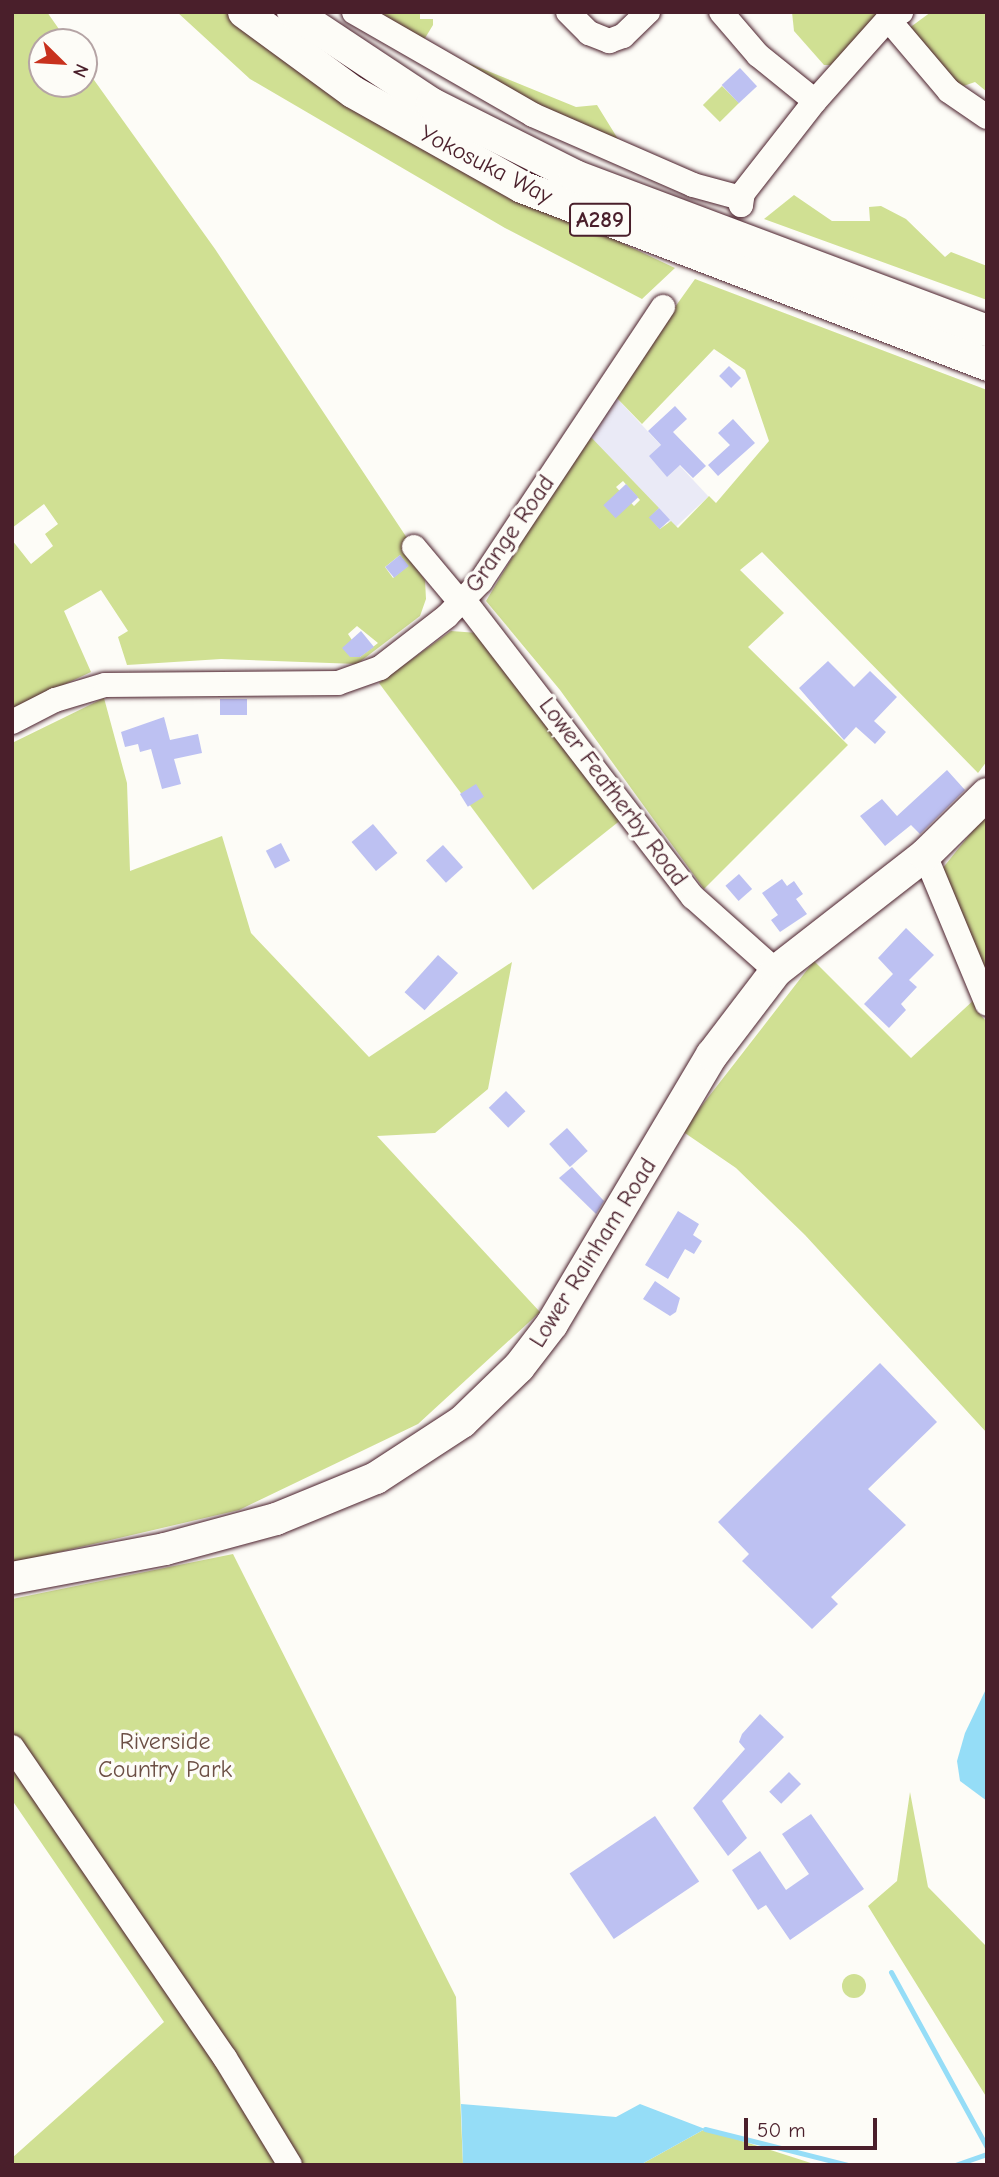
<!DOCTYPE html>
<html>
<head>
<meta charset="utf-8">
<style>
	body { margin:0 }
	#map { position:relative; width:999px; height:2177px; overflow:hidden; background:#fdfcf7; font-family:"Comic Neue",sans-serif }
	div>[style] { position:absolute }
	.built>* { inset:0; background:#eaeaf6; transform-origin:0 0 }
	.green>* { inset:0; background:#d0e093; transform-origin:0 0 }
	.round { border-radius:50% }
	.water>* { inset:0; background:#95ddf7 }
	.stream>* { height:5px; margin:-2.5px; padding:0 2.5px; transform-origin:2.5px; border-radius:2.5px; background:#95ddf7 }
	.building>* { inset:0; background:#bdc1f2; transform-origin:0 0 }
	.roads { filter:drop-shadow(0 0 2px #4a1f2b) drop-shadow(0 0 2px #4a1f2b) }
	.minor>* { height:24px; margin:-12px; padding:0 12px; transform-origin:12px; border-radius:12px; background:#fdfcf7 }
	.major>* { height:32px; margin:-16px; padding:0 16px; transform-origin:16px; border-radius:16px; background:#fdfcf7 }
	span { translate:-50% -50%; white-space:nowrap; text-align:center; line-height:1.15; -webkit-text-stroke:7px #fdfcf7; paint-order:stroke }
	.shield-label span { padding:2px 5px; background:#fdfcf7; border:2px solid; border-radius:5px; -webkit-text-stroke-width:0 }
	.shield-label { font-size:23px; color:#4a1f2b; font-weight:700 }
	.street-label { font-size:24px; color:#4a1f2b }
	.park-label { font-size:24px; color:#6c4f45 }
	.frame { position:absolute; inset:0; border:14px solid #4a1f2b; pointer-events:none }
	.north { position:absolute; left:28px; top:28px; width:70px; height:70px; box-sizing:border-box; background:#fdfcf7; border:2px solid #b5a4a5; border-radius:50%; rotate:114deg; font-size:19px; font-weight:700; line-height:28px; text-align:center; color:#4a1f2b }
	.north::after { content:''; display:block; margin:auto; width:24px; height:32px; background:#c8321e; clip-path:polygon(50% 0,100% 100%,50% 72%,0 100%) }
	.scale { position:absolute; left:744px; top:2118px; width:133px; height:32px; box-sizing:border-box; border:4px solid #4a1f2b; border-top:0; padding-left:9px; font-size:21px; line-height:24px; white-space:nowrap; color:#4a1f2b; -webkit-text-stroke:5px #fdfcf7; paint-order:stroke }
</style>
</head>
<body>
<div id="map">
	<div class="built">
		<div style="left:613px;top:394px;width:140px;height:47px;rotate:47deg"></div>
	</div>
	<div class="green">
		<div style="clip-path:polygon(evenodd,12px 12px,47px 12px,68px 42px,42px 42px,42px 84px,84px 84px,84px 66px,215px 249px,409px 541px,402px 549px,425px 580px,426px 599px,420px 616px,357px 664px,221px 659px,127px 665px,118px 637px,128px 631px,101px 590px,64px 611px,91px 672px,12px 709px,12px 540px,31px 564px,53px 546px,45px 534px,58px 524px,44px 504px,12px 528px,12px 12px,400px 555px,408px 566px,393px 578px,385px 567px,400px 555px,12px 12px,357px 626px,378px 643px,360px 657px,350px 657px,352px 640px,348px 634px,357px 626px)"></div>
		<div style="clip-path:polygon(177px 12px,231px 12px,531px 200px,675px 268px,642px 299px,505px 228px,250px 79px)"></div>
		<div style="clip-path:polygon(363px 12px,420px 12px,420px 19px,433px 19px,433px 25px,419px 48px)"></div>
		<div style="clip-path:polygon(792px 12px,881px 12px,835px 65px,824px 65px,794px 31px)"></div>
		<div style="clip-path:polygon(931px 12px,987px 12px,987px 92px,975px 82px,949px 91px,901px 34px)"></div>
		<div style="clip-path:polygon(434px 49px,576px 107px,597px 105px,626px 152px)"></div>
		<div style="left:722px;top:86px;width:24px;height:27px;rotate:45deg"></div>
		<div style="clip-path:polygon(794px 195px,832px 221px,870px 221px,869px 207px,881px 206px,906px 219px,945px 257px,951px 252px,987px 266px,987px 300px,764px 219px)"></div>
		<div style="clip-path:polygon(evenodd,695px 279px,987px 390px,987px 761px,978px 773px,762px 552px,740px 570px,784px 613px,748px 647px,848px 745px,704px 889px,560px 690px,486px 601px,587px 433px,659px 508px,650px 518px,660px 529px,671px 521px,678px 528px,709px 496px,716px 503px,769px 441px,745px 370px,714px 349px,642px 424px,613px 394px,695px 279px,623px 481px,640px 500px,634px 506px,616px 487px,623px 481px)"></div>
		<div style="clip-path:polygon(451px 631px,478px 633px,622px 819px,533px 890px,379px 683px)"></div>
		<div style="clip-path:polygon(104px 698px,127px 783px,130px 871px,222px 836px,251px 933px,369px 1057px,512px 962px,488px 1089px,435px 1133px,377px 1136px,540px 1312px,418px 1424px,239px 1510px,12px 1563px,12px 743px)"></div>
		<div style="clip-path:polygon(987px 813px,987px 979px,942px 869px)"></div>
		<div style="clip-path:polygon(814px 961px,911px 1058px,976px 998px,975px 1009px,987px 1022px,987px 1433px,805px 1235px,736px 1168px,682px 1131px)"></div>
		<div style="clip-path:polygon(233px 1554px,456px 1997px,463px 2165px,12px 2165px,12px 2158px,164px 2022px,12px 1800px,12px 1599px)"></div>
		<div style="clip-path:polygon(910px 1792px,928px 1887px,987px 1947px,987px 2098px,868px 1906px,897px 1881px)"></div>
		<div class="round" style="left:842px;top:1974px;width:24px;height:24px"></div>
		<div style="clip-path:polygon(705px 2129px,817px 2165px,640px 2165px)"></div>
	</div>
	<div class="water">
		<div style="clip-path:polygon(987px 1687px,987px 1801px,960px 1781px,957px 1761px,965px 1733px)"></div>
		<div style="clip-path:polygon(461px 2104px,616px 2117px,640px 2104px,705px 2129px,640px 2165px,463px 2165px)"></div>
	</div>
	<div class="stream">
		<div style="left:891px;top:1972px;width:200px;rotate:61.3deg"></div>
		<div style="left:705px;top:2129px;width:147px;rotate:14.1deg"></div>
		<div style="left:955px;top:2165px;width:34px;rotate:-19deg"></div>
	</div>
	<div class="building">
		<div style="left:740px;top:68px;width:25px;height:25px;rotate:47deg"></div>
		<div style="left:729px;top:366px;width:17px;height:14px;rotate:45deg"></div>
		<div style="clip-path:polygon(675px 406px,687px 419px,673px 432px,706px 466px,693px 478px,680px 465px,667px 477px,649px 456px,661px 445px,648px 431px)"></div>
		<div style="clip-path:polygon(733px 419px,755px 443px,718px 476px,708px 465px,730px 445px,718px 433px)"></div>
		<div style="left:626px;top:484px;width:18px;height:31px;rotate:47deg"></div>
		<div style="left:659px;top:508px;width:16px;height:14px;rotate:47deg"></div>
		<div style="left:400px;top:555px;width:14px;height:19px;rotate:51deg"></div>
		<div style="clip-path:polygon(361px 631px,374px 647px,360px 657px,350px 657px,342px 648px)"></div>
		<div style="clip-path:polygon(828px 661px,854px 687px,870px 671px,897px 697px,874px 721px,886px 732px,875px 744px,856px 727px,844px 740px,799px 688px)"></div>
		<div style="left:220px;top:699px;width:27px;height:16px"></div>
		<div style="clip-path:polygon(164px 717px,170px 740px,198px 734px,202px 753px,174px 759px,181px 784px,162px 789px,151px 749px,140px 752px,138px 744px,125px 747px,121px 732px)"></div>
		<div style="clip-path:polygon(947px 770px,965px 790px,920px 834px,911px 825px,885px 846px,860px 816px,882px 799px,897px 816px)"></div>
		<div style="left:476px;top:784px;width:15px;height:19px;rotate:58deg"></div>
		<div style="left:373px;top:824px;width:38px;height:28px;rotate:50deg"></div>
		<div style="left:281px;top:843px;width:20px;height:17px;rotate:63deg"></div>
		<div style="left:443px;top:845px;width:30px;height:23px;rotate:48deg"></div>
		<div style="left:739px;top:874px;width:20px;height:18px;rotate:49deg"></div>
		<div style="clip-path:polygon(782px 879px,787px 886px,794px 881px,803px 894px,796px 899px,807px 914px,780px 932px,771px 920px,778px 915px,762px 893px)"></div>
		<div style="clip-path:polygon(906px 928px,934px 955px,909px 980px,917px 987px,901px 1004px,906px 1010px,889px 1028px,864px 1004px,893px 974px,878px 958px)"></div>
		<div style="left:438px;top:955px;width:27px;height:50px;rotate:42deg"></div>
		<div style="left:506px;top:1091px;width:28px;height:24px;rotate:46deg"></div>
		<div style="left:567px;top:1128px;width:31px;height:24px;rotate:48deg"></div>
		<div style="clip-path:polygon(572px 1167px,604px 1201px,596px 1214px,559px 1178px)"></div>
		<div style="clip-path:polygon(678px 1211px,699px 1224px,693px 1235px,702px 1241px,694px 1254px,685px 1249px,668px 1279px,645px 1265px)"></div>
		<div style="clip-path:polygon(655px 1281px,680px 1298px,676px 1312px,670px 1316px,643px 1299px)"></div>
		<div style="clip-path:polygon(880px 1363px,937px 1422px,868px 1489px,906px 1525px,831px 1597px,838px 1604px,812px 1629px,742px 1561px,749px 1554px,718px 1522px)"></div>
		<div style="clip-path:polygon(760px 1714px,784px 1737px,722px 1801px,747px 1838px,728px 1856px,693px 1808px,745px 1749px,739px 1742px,742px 1734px)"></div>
		<div style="left:789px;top:1772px;width:17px;height:28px;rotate:45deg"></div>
		<div style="clip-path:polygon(811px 1814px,864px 1889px,790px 1940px,766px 1905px,758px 1910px,732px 1870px,760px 1851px,786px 1890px,809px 1874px,782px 1834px)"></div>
		<div style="left:655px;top:1816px;width:79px;height:103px;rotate:56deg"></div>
	</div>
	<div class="roads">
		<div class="minor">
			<div style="left:354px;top:12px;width:207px;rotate:29.9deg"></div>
			<div style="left:533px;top:115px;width:175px;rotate:23.6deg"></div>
			<div style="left:693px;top:185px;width:50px;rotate:15.2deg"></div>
			<div style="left:568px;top:12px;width:30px;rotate:45deg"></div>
			<div style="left:589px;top:33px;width:22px;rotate:22deg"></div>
			<div style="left:609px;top:41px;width:15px;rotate:-20deg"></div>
			<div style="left:623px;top:36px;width:35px;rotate:-44deg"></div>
			<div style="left:721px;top:12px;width:57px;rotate:49.3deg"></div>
			<div style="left:758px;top:55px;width:73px;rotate:38.9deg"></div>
			<div style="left:888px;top:19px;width:94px;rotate:49.7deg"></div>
			<div style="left:949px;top:91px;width:46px;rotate:34.4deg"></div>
			<div style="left:741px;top:198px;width:7px;rotate:90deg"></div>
			<div style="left:741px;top:205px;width:12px;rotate:-81deg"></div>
			<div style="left:743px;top:193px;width:117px;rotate:-52deg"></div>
			<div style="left:815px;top:101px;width:110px;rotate:-48.3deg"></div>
			<div style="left:888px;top:19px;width:15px;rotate:-28deg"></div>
			<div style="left:414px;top:547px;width:73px;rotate:50deg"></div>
			<div style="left:464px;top:600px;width:375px;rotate:52.4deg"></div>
			<div style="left:693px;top:897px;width:111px;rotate:41.7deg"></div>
			<div style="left:12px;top:722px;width:48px;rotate:-27.1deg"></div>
			<div style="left:55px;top:700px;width:52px;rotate:-16.7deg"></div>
			<div style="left:105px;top:685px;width:233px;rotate:-0.5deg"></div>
			<div style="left:338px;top:683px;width:45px;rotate:-19.7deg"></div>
			<div style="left:380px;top:668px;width:85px;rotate:-37.8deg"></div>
			<div style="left:447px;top:616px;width:49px;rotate:-45.8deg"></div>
			<div style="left:481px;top:581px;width:329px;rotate:-56.4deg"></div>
			<div style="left:925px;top:855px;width:161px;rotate:67.4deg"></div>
			<div style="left:12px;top:1747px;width:377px;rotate:55.6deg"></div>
			<div style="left:225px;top:2058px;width:125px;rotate:58.7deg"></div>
		</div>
		<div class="major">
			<div style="left:244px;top:12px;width:135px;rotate:36.3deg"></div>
			<div style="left:353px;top:92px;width:194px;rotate:29.3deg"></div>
			<div style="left:522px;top:187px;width:498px;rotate:20.9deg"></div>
			<div style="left:293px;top:12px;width:167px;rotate:33.5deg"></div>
			<div style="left:432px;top:104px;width:160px;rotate:26.7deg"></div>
			<div style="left:575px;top:176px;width:440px;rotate:20.6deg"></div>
			<div style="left:12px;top:1578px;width:156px;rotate:-10.7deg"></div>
			<div style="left:165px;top:1549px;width:115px;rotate:-15.1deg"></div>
			<div style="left:276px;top:1519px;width:108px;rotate:-22.3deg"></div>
			<div style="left:376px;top:1478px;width:103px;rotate:-33.1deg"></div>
			<div style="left:462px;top:1422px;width:79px;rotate:-44deg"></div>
			<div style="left:519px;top:1367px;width:54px;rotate:-52.5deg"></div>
			<div style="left:552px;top:1324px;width:313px;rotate:-59.3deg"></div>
			<div style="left:712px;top:1055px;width:106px;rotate:-52.7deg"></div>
			<div style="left:776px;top:971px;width:189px;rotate:-37.9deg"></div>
			<div style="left:925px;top:855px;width:87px;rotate:-44.5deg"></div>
		</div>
	</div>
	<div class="shield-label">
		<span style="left:600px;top:220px">A289</span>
	</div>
	<div class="street-label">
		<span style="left:486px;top:165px;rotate:27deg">Yokosuka Way</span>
		<span style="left:510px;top:534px;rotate:-55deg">Grange Road</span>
		<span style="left:613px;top:792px;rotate:53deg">Lower Featherby Road</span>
		<span style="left:593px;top:1253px;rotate:-58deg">Lower Rainham Road</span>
	</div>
	<div class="park-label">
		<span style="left:165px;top:1756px">Riverside<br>Country Park</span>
	</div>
	<div class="frame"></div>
	<div class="north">N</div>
	<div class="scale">50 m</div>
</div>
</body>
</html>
